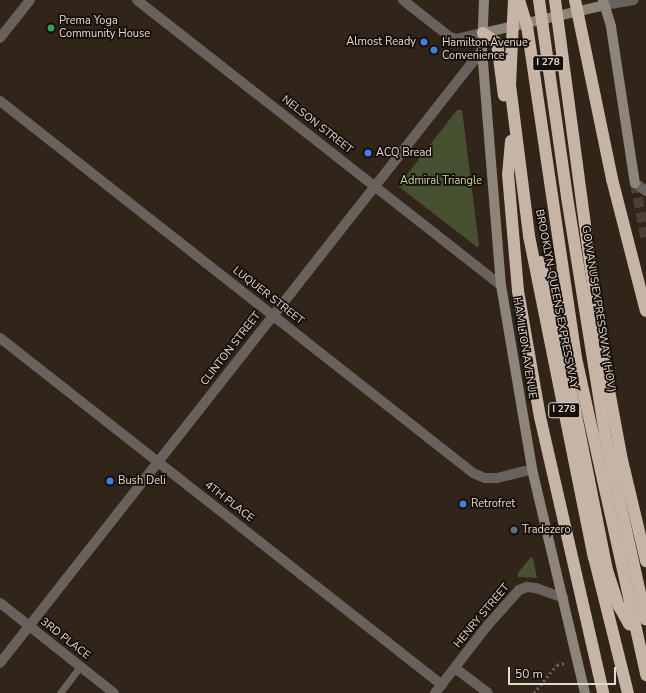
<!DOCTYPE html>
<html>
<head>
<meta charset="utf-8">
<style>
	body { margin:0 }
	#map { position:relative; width:646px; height:693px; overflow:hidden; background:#312418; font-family:"Nunito Sans",sans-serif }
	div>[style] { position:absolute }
	.green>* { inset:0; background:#485032 }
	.secondary-tunnel>* { height:10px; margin-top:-5px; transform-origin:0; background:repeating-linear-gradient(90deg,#4b3f34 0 10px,transparent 0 15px) }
	.path>* { height:2.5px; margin-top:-1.25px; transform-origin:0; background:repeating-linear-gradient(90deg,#73675d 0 2px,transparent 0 5px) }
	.service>* { height:7px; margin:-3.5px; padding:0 3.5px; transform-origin:3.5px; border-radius:3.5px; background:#69625c }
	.minor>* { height:10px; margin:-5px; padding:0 5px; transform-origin:5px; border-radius:5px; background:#69625c }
	.tertiary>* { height:10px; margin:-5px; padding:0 5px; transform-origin:5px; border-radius:5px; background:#69625c }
	.secondary>* { height:10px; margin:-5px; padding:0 5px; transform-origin:5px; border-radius:5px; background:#8e8479 }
	.motorway>* { height:12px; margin:-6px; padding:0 6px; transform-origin:6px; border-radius:6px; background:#c6b5a5 }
	.dots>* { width:11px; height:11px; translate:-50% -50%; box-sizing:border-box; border:2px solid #150e09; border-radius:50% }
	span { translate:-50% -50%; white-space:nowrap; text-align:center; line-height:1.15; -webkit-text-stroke:3.5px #150e09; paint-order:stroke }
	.shield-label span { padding:1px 3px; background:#150e09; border:1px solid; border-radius:3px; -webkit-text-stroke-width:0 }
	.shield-label { font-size:10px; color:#e1d8d0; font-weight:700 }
	.poi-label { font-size:11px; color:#e1d8d0 }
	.left { translate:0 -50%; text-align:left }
	.right { translate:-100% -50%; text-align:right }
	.street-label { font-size:11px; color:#e1d8d0 }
	.park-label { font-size:11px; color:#c6d899 }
	.scale { position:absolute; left:508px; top:667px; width:108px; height:18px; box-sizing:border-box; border:2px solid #e1d8d0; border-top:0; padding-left:5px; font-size:12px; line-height:14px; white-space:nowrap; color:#e1d8d0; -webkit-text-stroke:3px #150e09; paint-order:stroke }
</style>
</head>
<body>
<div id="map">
	<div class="green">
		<div style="clip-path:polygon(457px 110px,462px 110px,479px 246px,477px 247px,398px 186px)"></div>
		<div style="clip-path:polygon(531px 557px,533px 558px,537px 578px,518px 577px,518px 573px)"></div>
	</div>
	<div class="secondary-tunnel">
		<div style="left:635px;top:183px;width:59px;rotate:79.3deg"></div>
	</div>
	<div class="path">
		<div style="left:534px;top:693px;width:36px;rotate:-51deg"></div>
		<div style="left:557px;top:665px;width:10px;rotate:-17deg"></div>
	</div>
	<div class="service">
		<div style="left:60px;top:693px;width:34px;rotate:-53deg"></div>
	</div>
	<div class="minor">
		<div style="left:137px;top:0;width:462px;rotate:38.1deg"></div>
		<div style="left:403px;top:0;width:60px;rotate:38.2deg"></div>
		<div style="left:450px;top:37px;width:6px;rotate:18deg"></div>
		<div style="left:456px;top:39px;width:28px;rotate:-13deg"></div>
		<div style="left:605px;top:5px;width:29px;rotate:-10deg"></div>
		<div style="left:0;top:101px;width:602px;rotate:38.18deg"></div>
		<div style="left:473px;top:473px;width:13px;rotate:23deg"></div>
		<div style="left:485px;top:478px;width:12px"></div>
		<div style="left:497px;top:478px;width:36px;rotate:-14deg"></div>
		<div style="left:635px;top:183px;width:14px;rotate:36deg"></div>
		<div style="left:0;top:338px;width:562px;rotate:38.13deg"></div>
		<div style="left:0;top:603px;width:145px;rotate:38.3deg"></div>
		<div style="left:0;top:663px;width:780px;rotate:-51.82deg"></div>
		<div style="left:455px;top:668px;width:41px;rotate:37.1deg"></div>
		<div style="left:435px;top:693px;width:85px;rotate:-52.2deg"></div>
		<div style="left:487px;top:626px;width:48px;rotate:-48.4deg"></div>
		<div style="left:519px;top:590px;width:9px;rotate:-21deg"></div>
		<div style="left:527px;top:587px;width:9px;rotate:6deg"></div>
		<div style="left:536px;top:588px;width:29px;rotate:20deg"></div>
	</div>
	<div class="tertiary">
		<div style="left:0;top:38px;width:48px;rotate:-51.7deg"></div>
	</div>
	<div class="secondary">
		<div style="left:484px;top:0;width:50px;rotate:92.3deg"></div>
		<div style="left:482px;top:50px;width:236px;rotate:85.4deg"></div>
		<div style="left:501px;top:285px;width:187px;rotate:80.4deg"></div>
		<div style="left:532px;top:469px;width:230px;rotate:76.7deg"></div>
		<div style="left:603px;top:0;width:28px;rotate:73deg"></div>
		<div style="left:611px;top:27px;width:158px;rotate:81.3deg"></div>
		<div style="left:483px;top:33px;width:125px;rotate:-12.9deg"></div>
	</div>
	<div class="motorway">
		<div style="left:514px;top:0;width:85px;rotate:92.7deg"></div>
		<div style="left:510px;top:85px;width:152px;rotate:82.8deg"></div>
		<div style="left:529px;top:236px;width:328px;rotate:78.6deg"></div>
		<div style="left:594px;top:557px;width:140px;rotate:76deg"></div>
		<div style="left:519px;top:0;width:27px;rotate:73deg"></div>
		<div style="left:527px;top:26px;width:336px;rotate:81.6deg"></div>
		<div style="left:576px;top:358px;width:325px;rotate:77.5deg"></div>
		<div style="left:539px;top:0;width:199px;rotate:81.9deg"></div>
		<div style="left:567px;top:197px;width:241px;rotate:80.9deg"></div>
		<div style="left:605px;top:435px;width:189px;rotate:77.5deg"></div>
		<div style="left:555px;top:0;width:350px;rotate:82.4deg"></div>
		<div style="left:601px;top:347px;width:115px;rotate:79.5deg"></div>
		<div style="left:622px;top:460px;width:104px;rotate:76.6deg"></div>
		<div style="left:575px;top:0;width:183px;rotate:78.3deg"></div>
		<div style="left:612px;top:179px;width:136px;rotate:75.6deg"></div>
		<div style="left:483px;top:33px;width:17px;rotate:36deg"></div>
		<div style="left:497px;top:43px;width:53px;rotate:82.5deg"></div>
		<div style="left:511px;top:141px;width:33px;rotate:95deg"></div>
		<div style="left:508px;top:174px;width:117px;rotate:85.1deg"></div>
		<div style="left:518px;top:291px;width:128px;rotate:80.1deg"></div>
		<div style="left:540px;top:417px;width:283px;rotate:77.1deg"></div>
		<div style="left:541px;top:262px;width:91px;rotate:76deg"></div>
		<div style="left:563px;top:350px;width:224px;rotate:78.7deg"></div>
		<div style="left:607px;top:570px;width:38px;rotate:72deg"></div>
		<div style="left:619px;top:606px;width:21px;rotate:61deg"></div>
	</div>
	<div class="dots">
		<div style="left:51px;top:28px;background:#2e9e5b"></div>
		<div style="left:424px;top:42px;background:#3f7fe0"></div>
		<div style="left:434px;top:50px;background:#3f7fe0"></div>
		<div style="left:368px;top:153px;background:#3f7fe0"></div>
		<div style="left:110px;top:481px;background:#3f7fe0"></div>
		<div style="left:463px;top:504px;background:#3f7fe0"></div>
		<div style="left:514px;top:530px;background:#5c6f8a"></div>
	</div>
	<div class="shield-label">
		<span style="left:548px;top:63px">I 278</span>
		<span style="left:564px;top:410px">I 278</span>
	</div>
	<div class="poi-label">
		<span class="left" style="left:59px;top:28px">Prema Yoga<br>Community House</span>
		<span class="right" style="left:416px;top:42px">Almost Ready</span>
		<span class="left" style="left:442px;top:50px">Hamilton Avenue<br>Convenience</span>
		<span class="left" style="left:376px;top:153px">ACQ Bread</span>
		<span class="left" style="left:118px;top:481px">Bush Deli</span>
		<span class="left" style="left:471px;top:504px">Retrofret</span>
		<span class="left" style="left:522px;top:530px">Tradezero</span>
	</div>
	<div class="street-label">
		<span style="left:317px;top:125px;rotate:38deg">NELSON STREET</span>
		<span style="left:268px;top:296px;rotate:38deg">LUQUER STREET</span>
		<span style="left:556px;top:299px;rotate:79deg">BROOKLYN-QUEENS EXPRESSWAY</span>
		<span style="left:598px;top:309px;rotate:81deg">GOWANUS EXPRESSWAY (HOV)</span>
		<span style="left:524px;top:348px;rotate:81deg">HAMILTON AVENUE</span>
		<span style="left:231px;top:349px;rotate:-52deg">CLINTON STREET</span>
		<span style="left:229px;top:502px;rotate:38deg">4TH PLACE</span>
		<span style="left:482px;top:616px;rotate:-50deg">HENRY STREET</span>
		<span style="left:65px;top:639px;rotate:38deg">3RD PLACE</span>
	</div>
	<div class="park-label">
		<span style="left:441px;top:181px">Admiral Triangle</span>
	</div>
	<div class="scale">50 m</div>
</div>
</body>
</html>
